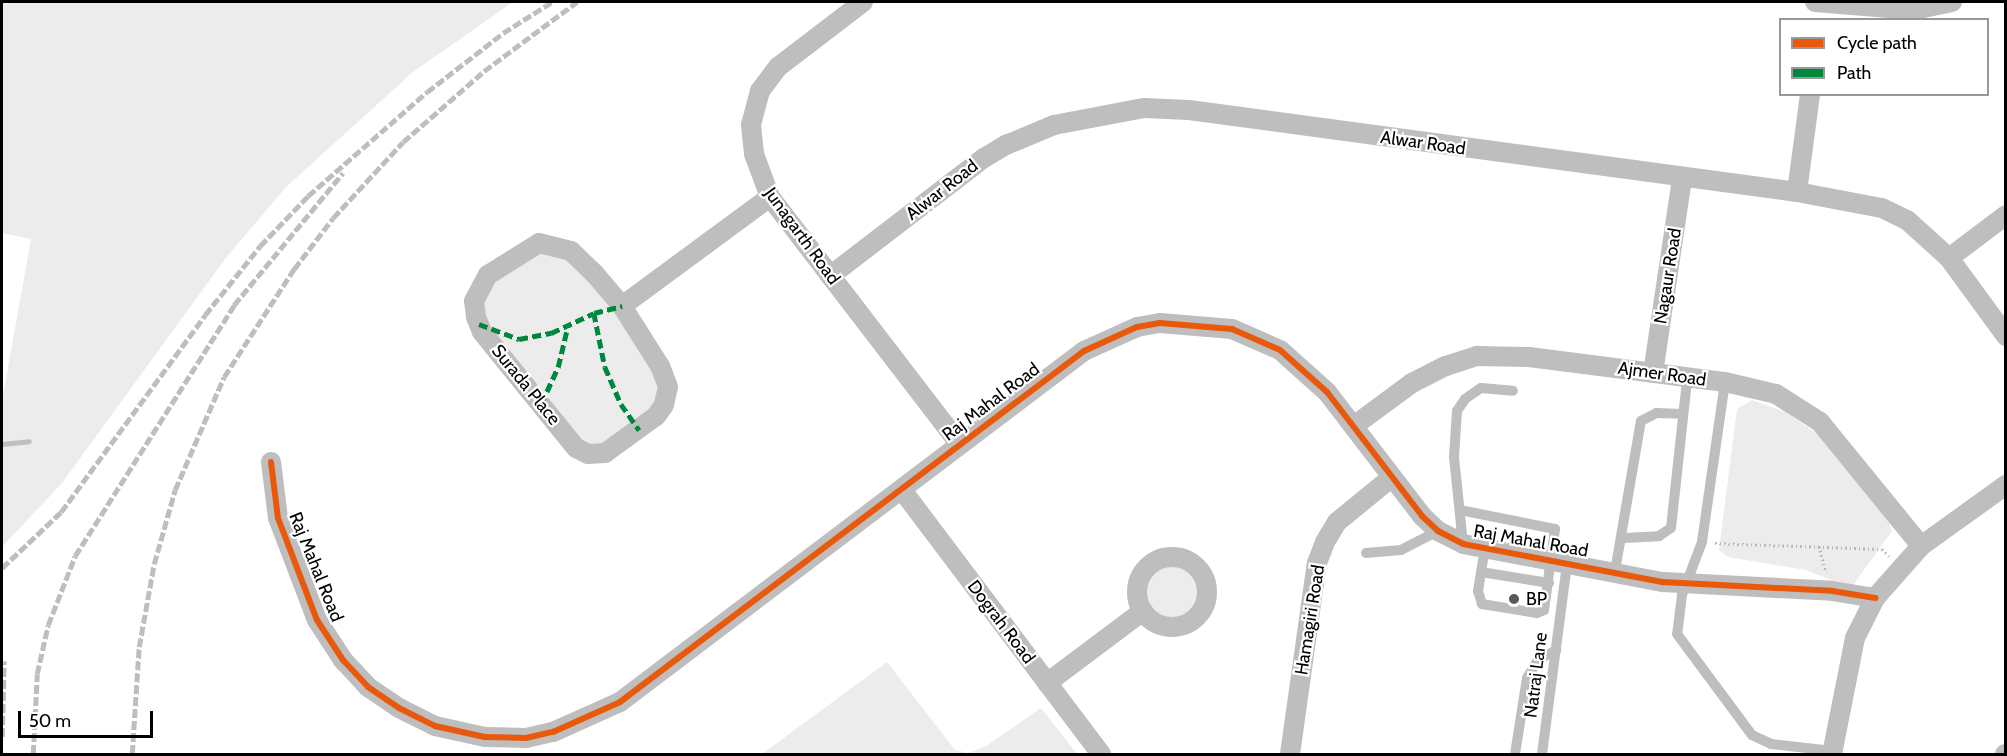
<!DOCTYPE html>
<html>
<head>
<meta charset="utf-8">
<style>
	body { margin:0 }
	#map { position:relative; width:2007px; height:756px; overflow:hidden; background:#fff; font-family:Cabin,sans-serif }
	div>[style] { position:absolute }
	.green>* { inset:0; background:#ececec }
	.round { border-radius:50% }
	.stream>* { height:5px; margin:-2.5px; padding:0 2.5px; transform-origin:2.5px; border-radius:2.5px; background:#bfbfbf }
	.path>* { height:3px; margin-top:-1.5px; transform-origin:0; background:repeating-linear-gradient(90deg,#b9b9b9 0 1.5px,transparent 0 4.5px) }
	.lane>* { height:10px; margin:-5px; padding:0 5px; transform-origin:5px; border-radius:5px; background:#bebebe }
	.street>* { height:20px; margin:-10px; padding:0 10px; transform-origin:10px; border-radius:10px; background:#bebebe }
	.street>.ring { margin:-10px; padding:0; box-sizing:content-box; background:none; border:20px solid #bebebe; border-radius:50% }
	.rail>* { height:4.5px; margin-top:-2.25px; transform-origin:0; background:repeating-linear-gradient(90deg,#bebebe 0 9px,transparent 0 12px) }
	.quiet>* { height:4.5px; margin-top:-2.25px; transform-origin:0; background:repeating-linear-gradient(90deg,#00873e 0 9px,transparent 0 13.5px) }
	.cycleway>* { height:6px; margin:-3px; padding:0 3px; transform-origin:3px; border-radius:3px; background:#e8590c }
	.dots>* { width:16px; height:16px; translate:-50% -50%; box-sizing:border-box; border:3px solid #fff; border-radius:50% }
	span { translate:-50% -50%; white-space:nowrap; text-align:center; line-height:1.15; -webkit-text-stroke:4.5px #fff; paint-order:stroke }
	.street-label { font-size:18px; color:#000 }
	.poi-label { font-size:18px; color:#000 }
	.left { translate:0 -50%; text-align:left }
	.frame { position:absolute; inset:0; border:3px solid #000; pointer-events:none }
	.legend { position:absolute; left:1779px; top:18px; width:210px; height:78px; box-sizing:border-box; background:#fff; border:2px solid #999; margin:0; padding:8px 10px; list-style:none; font-size:18px; color:#000 }
	.legend li { display:flex; align-items:center; gap:12px; height:30px }
	.legend b { width:30px; border:2px solid #999 }
	.scale { position:absolute; left:18px; top:711px; width:135px; height:27px; box-sizing:border-box; border:3px solid #000; border-top:0; padding-left:8px; font-size:18px; line-height:21px; white-space:nowrap; color:#000; -webkit-text-stroke:4px #fff; paint-order:stroke }
</style>
</head>
<body>
<div id="map">
	<div class="green">
		<div style="clip-path:polygon(2px 2px,513px 2px,413px 72px,286px 187px,225px 259px,62px 483px,2px 547px,2px 401px,31px 239px,2px 233px)"></div>
		<div style="clip-path:polygon(541px 251px,568px 258px,619px 316px,649px 357px,659px 392px,656px 403px,602px 444px,588px 444px,571px 434px,492px 332px,484px 311px,486px 286px)"></div>
		<div style="clip-path:polygon(1752px 400px,1785px 412px,1815px 432px,1889px 522px,1892px 531px,1851px 588px,1806px 570px,1728px 557px,1719px 550px,1737px 409px)"></div>
		<div class="round" style="left:1143px;top:561px;width:60px;height:60px"></div>
		<div style="clip-path:polygon(887px 662px,955px 750px,968px 753px,986px 746px,1041px 708px,1077px 754px,762px 754px)"></div>
	</div>
	<div class="stream">
		<div style="left:2px;top:444px;width:27px;rotate:-6deg"></div>
	</div>
	<div class="path">
		<div style="left:1715px;top:543px;width:167px;rotate:2.1deg"></div>
		<div style="left:1882px;top:549px;width:10px;rotate:45deg"></div>
		<div style="left:1819px;top:546px;width:27px;rotate:75deg"></div>
	</div>
	<div class="lane">
		<div style="left:1725px;top:382px;width:162px;rotate:98.2deg"></div>
		<div style="left:1702px;top:542px;width:57px;rotate:110.7deg"></div>
		<div style="left:1682px;top:595px;width:39px;rotate:97deg"></div>
		<div style="left:1677px;top:634px;width:126px;rotate:53.4deg"></div>
		<div style="left:1752px;top:735px;width:21px;rotate:25deg"></div>
		<div style="left:1771px;top:744px;width:62px;rotate:6.4deg"></div>
		<div style="left:1460px;top:510px;width:97px;rotate:11.3deg"></div>
		<div style="left:1555px;top:529px;width:82px;rotate:97.7deg"></div>
		<div style="left:1544px;top:610px;width:8px;rotate:157deg"></div>
		<div style="left:1537px;top:613px;width:56px;rotate:-170.7deg"></div>
		<div style="left:1482px;top:604px;width:14px;rotate:-107deg"></div>
		<div style="left:1478px;top:591px;width:44px;rotate:-80.8deg"></div>
		<div style="left:1624px;top:538px;width:35px;rotate:-3deg"></div>
		<div style="left:1659px;top:536px;width:14px;rotate:-34deg"></div>
		<div style="left:1671px;top:528px;width:149px;rotate:-83.8deg"></div>
		<div style="left:1463px;top:544px;width:87px;rotate:-95.9deg"></div>
		<div style="left:1454px;top:457px;width:46px;rotate:-86.3deg"></div>
		<div style="left:1457px;top:411px;width:14px;rotate:-56deg"></div>
		<div style="left:1465px;top:399px;width:19px;rotate:-35deg"></div>
		<div style="left:1481px;top:388px;width:32px;rotate:5deg"></div>
		<div style="left:1366px;top:553px;width:35px;rotate:-5deg"></div>
		<div style="left:1401px;top:550px;width:42px;rotate:-27.2deg"></div>
		<div style="left:1615px;top:571px;width:152px;rotate:-80.2deg"></div>
		<div style="left:1641px;top:421px;width:18px;rotate:-27deg"></div>
		<div style="left:1657px;top:413px;width:25px;rotate:2deg"></div>
		<div style="left:1481px;top:572px;width:69px;rotate:9.2deg"></div>
		<div style="left:1515px;top:754px;width:77px;rotate:-81deg"></div>
		<div style="left:1527px;top:678px;width:21px;rotate:-59deg"></div>
		<div style="left:1538px;top:660px;width:21px;rotate:-29deg"></div>
		<div style="left:1542px;top:754px;width:193px;rotate:-82.5deg"></div>
	</div>
	<div class="street">
		<div style="left:863px;top:2px;width:107px;rotate:142.6deg"></div>
		<div style="left:778px;top:67px;width:30px;rotate:127deg"></div>
		<div style="left:760px;top:91px;width:35px;rotate:105deg"></div>
		<div style="left:751px;top:125px;width:29px;rotate:84deg"></div>
		<div style="left:754px;top:154px;width:46px;rotate:69.6deg"></div>
		<div style="left:770px;top:197px;width:312px;rotate:52.5deg"></div>
		<div style="left:1815px;top:2px;width:99px;rotate:4.6deg"></div>
		<div style="left:1914px;top:10px;width:39px;rotate:-12deg"></div>
		<div style="left:1797px;top:192px;width:99px;rotate:-82.4deg"></div>
		<div style="left:539px;top:243px;width:33px;rotate:14deg"></div>
		<div style="left:571px;top:251px;width:32px;rotate:44deg"></div>
		<div style="left:594px;top:273px;width:43px;rotate:49.7deg"></div>
		<div style="left:622px;top:306px;width:71px;rotate:57.7deg"></div>
		<div style="left:660px;top:366px;width:22px;rotate:69deg"></div>
		<div style="left:668px;top:387px;width:18px;rotate:103deg"></div>
		<div style="left:664px;top:405px;width:14px;rotate:126deg"></div>
		<div style="left:656px;top:416px;width:63px;rotate:144deg"></div>
		<div style="left:605px;top:453px;width:17px;rotate:177deg"></div>
		<div style="left:588px;top:454px;width:13px;rotate:-153deg"></div>
		<div style="left:576px;top:448px;width:149px;rotate:-129deg"></div>
		<div style="left:482px;top:332px;width:16px;rotate:-112deg"></div>
		<div style="left:476px;top:317px;width:16px;rotate:-97deg"></div>
		<div style="left:474px;top:301px;width:30px;rotate:-62deg"></div>
		<div style="left:488px;top:275px;width:60px;rotate:-32.1deg"></div>
		<div style="left:1949px;top:258px;width:71px;rotate:-37deg"></div>
		<div style="left:830px;top:276px;width:194px;rotate:-37.5deg"></div>
		<div style="left:984px;top:158px;width:26px;rotate:-31deg"></div>
		<div style="left:1006px;top:145px;width:52px;rotate:-22.6deg"></div>
		<div style="left:1054px;top:125px;width:92px;rotate:-10.7deg"></div>
		<div style="left:1144px;top:108px;width:45px;rotate:2.5deg"></div>
		<div style="left:1189px;top:110px;width:614px;rotate:7.68deg"></div>
		<div style="left:1797px;top:192px;width:86px;rotate:10.7deg"></div>
		<div style="left:1882px;top:208px;width:28px;rotate:26deg"></div>
		<div style="left:1907px;top:220px;width:57px;rotate:42.1deg"></div>
		<div style="left:1949px;top:258px;width:97px;rotate:53.8deg"></div>
		<div style="left:622px;top:306px;width:184px;rotate:-36.4deg"></div>
		<div style="left:1653px;top:373px;width:196px;rotate:-81.5deg"></div>
		<div style="left:1355px;top:425px;width:71px;rotate:-36.4deg"></div>
		<div style="left:1412px;top:383px;width:38px;rotate:-27deg"></div>
		<div style="left:1446px;top:366px;width:33px;rotate:-18deg"></div>
		<div style="left:1477px;top:356px;width:52px;rotate:1.1deg"></div>
		<div style="left:1529px;top:357px;width:198px;rotate:7.3deg"></div>
		<div style="left:1725px;top:382px;width:52px;rotate:13.2deg"></div>
		<div style="left:1776px;top:394px;width:52px;rotate:32.5deg"></div>
		<div style="left:1820px;top:422px;width:160px;rotate:50.8deg"></div>
		<div style="left:271px;top:462px;width:56px;rotate:82.9deg"></div>
		<div style="left:278px;top:518px;width:109px;rotate:69.1deg"></div>
		<div style="left:317px;top:620px;width:48px;rotate:57deg"></div>
		<div style="left:343px;top:660px;width:37px;rotate:47deg"></div>
		<div style="left:368px;top:687px;width:37px;rotate:34deg"></div>
		<div style="left:399px;top:708px;width:40px;rotate:26.6deg"></div>
		<div style="left:435px;top:726px;width:51px;rotate:12.4deg"></div>
		<div style="left:485px;top:737px;width:41px;rotate:1.4deg"></div>
		<div style="left:526px;top:738px;width:28px;rotate:-13deg"></div>
		<div style="left:553px;top:732px;width:73px;rotate:-24.1deg"></div>
		<div style="left:620px;top:702px;width:582px;rotate:-37.11deg"></div>
		<div style="left:1084px;top:351px;width:58px;rotate:-24.4deg"></div>
		<div style="left:1137px;top:327px;width:23px;rotate:-10deg"></div>
		<div style="left:1160px;top:323px;width:72px;rotate:4.8deg"></div>
		<div style="left:1232px;top:329px;width:52px;rotate:23.6deg"></div>
		<div style="left:1280px;top:350px;width:63px;rotate:41.8deg"></div>
		<div style="left:1327px;top:392px;width:156px;rotate:52.5deg"></div>
		<div style="left:1422px;top:516px;width:22px;rotate:43deg"></div>
		<div style="left:1438px;top:531px;width:28px;rotate:27deg"></div>
		<div style="left:1463px;top:544px;width:204px;rotate:10.8deg"></div>
		<div style="left:1663px;top:582px;width:169px;rotate:3deg"></div>
		<div style="left:1832px;top:591px;width:44px;rotate:9.2deg"></div>
		<div style="left:902px;top:490px;width:331px;rotate:53deg"></div>
		<div class="ring" style="left:1137px;top:557px;width:50px;height:50px"></div>
		<div style="left:1047px;top:683px;width:120px;rotate:-36.9deg"></div>
		<div style="left:1290px;top:754px;width:193px;rotate:-82deg"></div>
		<div style="left:1317px;top:563px;width:22px;rotate:-69deg"></div>
		<div style="left:1325px;top:542px;width:23px;rotate:-59deg"></div>
		<div style="left:1337px;top:522px;width:70px;rotate:-39.2deg"></div>
		<div style="left:1832px;top:754px;width:118px;rotate:-78.8deg"></div>
		<div style="left:1855px;top:638px;width:45px;rotate:-63.4deg"></div>
		<div style="left:1875px;top:598px;width:69px;rotate:-48.5deg"></div>
		<div style="left:1921px;top:546px;width:105px;rotate:-35.7deg"></div>
		<div style="left:2005px;top:754px;width:1px"></div>
	</div>
	<div class="rail">
		<div style="left:2px;top:568px;width:81px;rotate:-43.5deg"></div>
		<div style="left:61px;top:512px;width:244px;rotate:-53.8deg"></div>
		<div style="left:205px;top:315px;width:88px;rotate:-51.4deg"></div>
		<div style="left:260px;top:246px;width:69px;rotate:-46.2deg"></div>
		<div style="left:308px;top:196px;width:158px;rotate:-41.2deg"></div>
		<div style="left:427px;top:92px;width:96px;rotate:-37.8deg"></div>
		<div style="left:503px;top:33px;width:58px;rotate:-32.3deg"></div>
		<div style="left:2px;top:737px;width:76px;rotate:-88.5deg"></div>
		<div style="left:33px;top:754px;width:80px;rotate:-87.1deg"></div>
		<div style="left:37px;top:674px;width:50px;rotate:-77.3deg"></div>
		<div style="left:48px;top:625px;width:74px;rotate:-68.6deg"></div>
		<div style="left:75px;top:556px;width:297px;rotate:-57.6deg"></div>
		<div style="left:234px;top:305px;width:171px;rotate:-50.5deg"></div>
		<div style="left:132px;top:754px;width:107px;rotate:-86.3deg"></div>
		<div style="left:139px;top:647px;width:84px;rotate:-79.8deg"></div>
		<div style="left:154px;top:564px;width:77px;rotate:-74.2deg"></div>
		<div style="left:175px;top:490px;width:123px;rotate:-66.6deg"></div>
		<div style="left:224px;top:377px;width:129px;rotate:-57.1deg"></div>
		<div style="left:294px;top:269px;width:64px;rotate:-52.6deg"></div>
		<div style="left:333px;top:218px;width:103px;rotate:-47.4deg"></div>
		<div style="left:403px;top:142px;width:108px;rotate:-41.2deg"></div>
		<div style="left:484px;top:71px;width:116px;rotate:-36.6deg"></div>
	</div>
	<div class="quiet">
		<div style="left:594px;top:313px;width:55px;rotate:78.5deg"></div>
		<div style="left:605px;top:367px;width:40px;rotate:66.6deg"></div>
		<div style="left:621px;top:404px;width:32px;rotate:55deg"></div>
		<div style="left:479px;top:324px;width:43px;rotate:20.6deg"></div>
		<div style="left:519px;top:339px;width:33px;rotate:-11deg"></div>
		<div style="left:551px;top:333px;width:47px;rotate:-24.9deg"></div>
		<div style="left:594px;top:313px;width:29px;rotate:-14deg"></div>
		<div style="left:541px;top:404px;width:41px;rotate:-65.3deg"></div>
		<div style="left:558px;top:367px;width:43px;rotate:-76.6deg"></div>
	</div>
	<div class="cycleway">
		<div style="left:271px;top:462px;width:56px;rotate:82.9deg"></div>
		<div style="left:278px;top:518px;width:109px;rotate:69.1deg"></div>
		<div style="left:317px;top:620px;width:48px;rotate:57deg"></div>
		<div style="left:343px;top:660px;width:37px;rotate:47deg"></div>
		<div style="left:368px;top:687px;width:37px;rotate:34deg"></div>
		<div style="left:399px;top:708px;width:40px;rotate:26.6deg"></div>
		<div style="left:435px;top:726px;width:51px;rotate:12.4deg"></div>
		<div style="left:485px;top:737px;width:41px;rotate:1.4deg"></div>
		<div style="left:526px;top:738px;width:28px;rotate:-13deg"></div>
		<div style="left:553px;top:732px;width:73px;rotate:-24.1deg"></div>
		<div style="left:620px;top:702px;width:582px;rotate:-37.11deg"></div>
		<div style="left:1084px;top:351px;width:58px;rotate:-24.4deg"></div>
		<div style="left:1137px;top:327px;width:23px;rotate:-10deg"></div>
		<div style="left:1160px;top:323px;width:72px;rotate:4.8deg"></div>
		<div style="left:1232px;top:329px;width:52px;rotate:23.6deg"></div>
		<div style="left:1280px;top:350px;width:63px;rotate:41.8deg"></div>
		<div style="left:1327px;top:392px;width:156px;rotate:52.5deg"></div>
		<div style="left:1422px;top:516px;width:22px;rotate:43deg"></div>
		<div style="left:1438px;top:531px;width:28px;rotate:27deg"></div>
		<div style="left:1463px;top:544px;width:204px;rotate:10.8deg"></div>
		<div style="left:1663px;top:582px;width:169px;rotate:3deg"></div>
		<div style="left:1832px;top:591px;width:44px;rotate:9.2deg"></div>
	</div>
	<div class="dots">
		<div style="left:1514px;top:599px;background:#595959"></div>
	</div>
	<div class="street-label">
		<span style="left:1423px;top:143px;rotate:8deg">Alwar Road</span>
		<span style="left:942px;top:190px;rotate:-38deg">Alwar Road</span>
		<span style="left:802px;top:236px;rotate:54deg">Junagarth Road</span>
		<span style="left:1668px;top:276px;rotate:-81deg">Nagaur Road</span>
		<span style="left:1662px;top:374px;rotate:8deg">Ajmer Road</span>
		<span style="left:526px;top:385px;rotate:51deg">Surada Place</span>
		<span style="left:991px;top:402px;rotate:-37deg">Raj Mahal Road</span>
		<span style="left:1531px;top:541px;rotate:10deg">Raj Mahal Road</span>
		<span style="left:316px;top:567px;rotate:68deg">Raj Mahal Road</span>
		<span style="left:1310px;top:620px;rotate:-81deg">Hamagiri Road</span>
		<span style="left:1001px;top:622px;rotate:53deg">Dograh Road</span>
		<span style="left:1536px;top:675px;rotate:-83deg">Natraj Lane</span>
	</div>
	<div class="poi-label">
		<span class="left" style="left:1526px;top:599px">BP</span>
	</div>
	<div class="frame"></div>
	<ul class="legend">
	<li><b style="height:8px;background:#e8590c"></b>Cycle path</li>
	<li><b style="height:8px;background:#00873e"></b>Path</li>
	</ul>
	<div class="scale">50 m</div>
</div>
</body>
</html>
